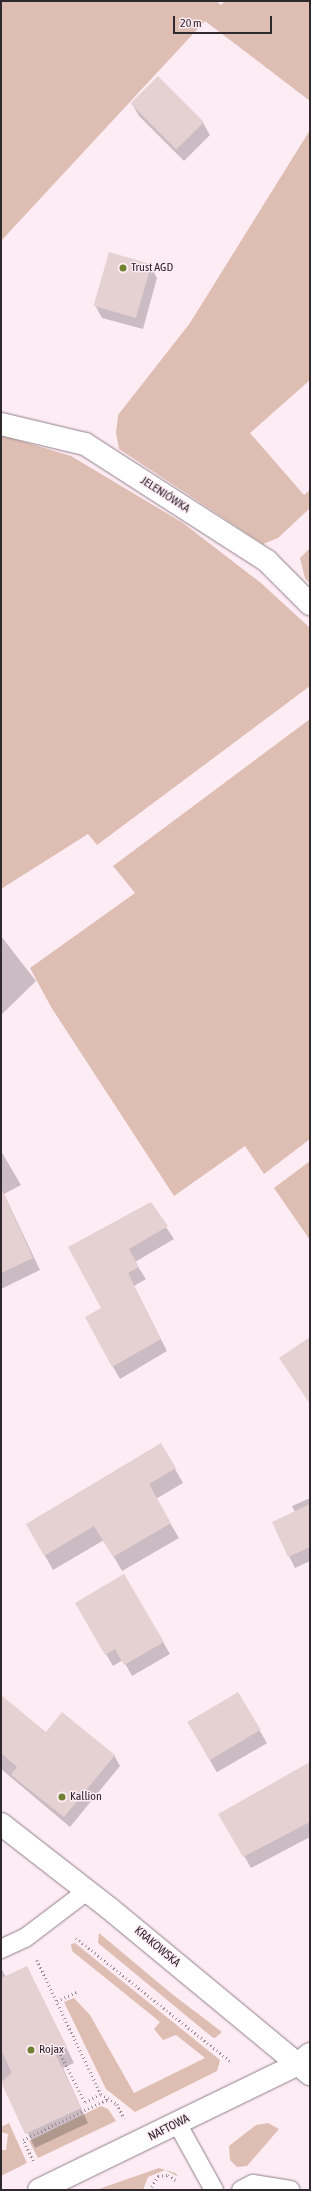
<!DOCTYPE html>
<html>
<head>
<meta charset="utf-8">
<style>
	body { margin:0 }
	#map { position:relative; width:311px; height:2191px; overflow:hidden; background:#feecf5; font-family:"Asap Condensed",sans-serif }
	div>[style] { position:absolute }
	.green>* { inset:0; background:#debeb3 }
	.shadow>* { inset:0; background:#0003; transform-origin:0 0 }
	.building>* { inset:0; background:#e5d1d2; transform-origin:0 0 }
	.path>* { height:2.5px; margin-top:-1.25px; transform-origin:0; background:repeating-linear-gradient(90deg,#998d93 0 1px,transparent 0 4px) }
	.roads { filter:drop-shadow(0 0 1px #8f7f87) drop-shadow(0 0 1px #8f7f87) }
	.service>* { height:18px; margin:-9px; padding:0 9px; transform-origin:9px; border-radius:9px; background:#fff }
	.minor>* { height:22px; margin:-11px; padding:0 11px; transform-origin:11px; border-radius:11px; background:#fff }
	.secondary>* { height:22px; margin:-11px; padding:0 11px; transform-origin:11px; border-radius:11px; background:#fff }
	.dots>* { width:11px; height:11px; translate:-50% -50%; box-sizing:border-box; border:2px solid #feecf5; border-radius:50% }
	span { translate:-50% -50%; white-space:nowrap; text-align:center; line-height:1.15; -webkit-text-stroke:3px #feecf5; paint-order:stroke }
	.poi-label { font-size:12px; color:#2f282c }
	.left { translate:0 -50%; text-align:left }
	.street-label { font-size:12px; color:#2f282c }
	.frame { position:absolute; inset:0; border:2px solid #2f282c; pointer-events:none }
	.scale { position:absolute; left:173px; top:16px; width:99px; height:18px; box-sizing:border-box; border:2px solid #2f282c; border-top:0; padding-left:5px; font-size:12px; line-height:14px; white-space:nowrap; color:#2f282c; -webkit-text-stroke:3px #feecf5; paint-order:stroke }
</style>
</head>
<body>
<div id="map">
	<div class="green">
		<div style="clip-path:polygon(1px 1px,216px 1px,221px 5px,225px 1px,310px 1px,310px 101px,205px 21px,1px 241px)"></div>
		<div style="clip-path:polygon(310px 130px,310px 380px,250px 433px,304px 495px,310px 490px,310px 508px,278px 538px,263px 544px,119px 449px,116px 433px,118px 415px,190px 323px)"></div>
		<div style="clip-path:polygon(1px 435px,71px 456px,183px 523px,261px 583px,310px 628px,310px 686px,97px 845px,88px 834px,1px 889px)"></div>
		<div style="clip-path:polygon(310px 548px,310px 584px,305px 578px,300px 558px)"></div>
		<div style="clip-path:polygon(310px 719px,310px 1139px,264px 1174px,245px 1146px,174px 1196px,51px 1007px,30px 968px,135px 893px,113px 866px)"></div>
		<div style="clip-path:polygon(310px 1161px,310px 1240px,274px 1188px)"></div>
		<div style="clip-path:polygon(99px 1933px,172px 1994px,222px 2032px,215px 2038px,212px 2037px,98px 1943px)"></div>
		<div style="clip-path:polygon(75px 1943px,220px 2060px,217px 2071px,135px 2112px,106px 2089px,64px 2002px,74px 1998px,90px 2015px,134px 2093px,205px 2058px,176px 2035px,163px 2040px,154px 2029px,160px 2022px,72px 1951px,71px 1944px)"></div>
		<div style="clip-path:polygon(101px 2106px,108px 2109px,116px 2121px,38px 2158px,29px 2141px)"></div>
		<div style="clip-path:polygon(9px 2123px,27px 2163px,1px 2176px,1px 2150px,6px 2150px,8px 2134px,1px 2132px,1px 2127px)"></div>
		<div style="clip-path:polygon(268px 2123px,279px 2129px,247px 2166px,237px 2167px,230px 2160px,229px 2146px,256px 2125px)"></div>
		<div style="clip-path:polygon(159px 2168px,175px 2173px,179px 2177px,165px 2170px,148px 2177px,143px 2190px,96px 2190px)"></div>
	</div>
	<div class="shadow">
		<div style="clip-path:polygon(132px 104px,203px 123px,210px 135px,184px 161px,139px 116px)"></div>
		<div style="clip-path:polygon(150px 265px,157px 278px,143px 329px,102px 318px,95px 305px)"></div>
		<div style="clip-path:polygon(1px 936px,36px 981px,1px 1015px)"></div>
		<div style="clip-path:polygon(1px 1151px,21px 1185px,4px 1194px,40px 1270px,1px 1289px)"></div>
		<div style="clip-path:polygon(150px 1203px,174px 1239px,135px 1262px,146px 1279px,134px 1286px,167px 1351px,120px 1379px,113px 1367px,102px 1308px,69px 1247px)"></div>
		<div style="clip-path:polygon(161px 1444px,183px 1483px,156px 1499px,179px 1538px,122px 1571px,104px 1540px,53px 1570px,27px 1524px)"></div>
		<div style="clip-path:polygon(310px 1498px,310px 1561px,295px 1568px,289px 1556px,295px 1512px,292px 1506px)"></div>
		<div style="clip-path:polygon(124px 1575px,170px 1654px,132px 1676px,123px 1660px,113px 1666px,76px 1603px)"></div>
		<div style="left:238px;top:1693px;width:58px;height:58px;rotate:60deg"></div>
		<div style="clip-path:polygon(1px 1696px,46px 1733px,114px 1755px,120px 1766px,70px 1827px,1px 1769px)"></div>
		<div style="clip-path:polygon(310px 1763px,310px 1837px,251px 1868px,220px 1814px)"></div>
		<div style="clip-path:polygon(27px 1967px,74px 2063px,63px 2068px,88px 2123px,35px 2148px,1px 2080px,1px 1968px,6px 1977px)"></div>
	</div>
	<div class="building">
		<div style="left:158px;top:76px;width:65px;height:39px;rotate:45deg"></div>
		<div style="left:109px;top:252px;width:44px;height:56px;rotate:16deg"></div>
		<div style="clip-path:polygon(1px 1188px,33px 1258px,1px 1273px)"></div>
		<div style="clip-path:polygon(151px 1202px,168px 1226px,129px 1249px,139px 1267px,128px 1273px,161px 1339px,112px 1367px,85px 1317px,101px 1308px,68px 1247px)"></div>
		<div style="clip-path:polygon(310px 1337px,310px 1404px,279px 1358px)"></div>
		<div style="clip-path:polygon(161px 1443px,176px 1468px,149px 1484px,171px 1523px,113px 1557px,94px 1526px,44px 1556px,26px 1524px)"></div>
		<div style="clip-path:polygon(310px 1504px,310px 1547px,288px 1557px,272px 1522px)"></div>
		<div style="clip-path:polygon(124px 1574px,164px 1642px,124px 1665px,115px 1649px,105px 1655px,75px 1603px)"></div>
		<div style="left:238px;top:1692px;width:44px;height:59px;rotate:59deg"></div>
		<div style="clip-path:polygon(1px 1695px,46px 1732px,62px 1712px,115px 1755px,64px 1817px,11px 1775px,17px 1767px,1px 1753px)"></div>
		<div style="clip-path:polygon(310px 1762px,310px 1822px,243px 1857px,218px 1814px)"></div>
		<div style="clip-path:polygon(27px 1966px,67px 2047px,55px 2053px,81px 2108px,25px 2134px,1px 2082px,12px 2073px,1px 2050px,1px 1978px)"></div>
	</div>
	<div class="path">
		<div style="left:76px;top:1938px;width:197px;rotate:38.6deg"></div>
		<div style="left:37px;top:1960px;width:148px;rotate:64.5deg"></div>
		<div style="left:101px;top:2094px;width:19px;rotate:32deg"></div>
		<div style="left:117px;top:2104px;width:16px;rotate:63deg"></div>
		<div style="left:57px;top:2001px;width:23px;rotate:-25deg"></div>
		<div style="left:59px;top:2051px;width:57px;rotate:63deg"></div>
		<div style="left:85px;top:2102px;width:18px;rotate:-27deg"></div>
		<div style="left:33px;top:2161px;width:23px;rotate:-115deg"></div>
		<div style="left:23px;top:2140px;width:94px;rotate:-25.8deg"></div>
		<div style="left:149px;top:2190px;width:17px;rotate:-57deg"></div>
		<div style="left:158px;top:2176px;width:10px;rotate:-6deg"></div>
		<div style="left:168px;top:2175px;width:11px;rotate:34deg"></div>
	</div>
	<div class="roads">
		<div class="service">
			<div style="left:1px;top:1949px;width:26px;rotate:-25deg"></div>
			<div style="left:25px;top:1938px;width:78px;rotate:-37.2deg"></div>
			<div style="left:177px;top:2123px;width:77px;rotate:61.1deg"></div>
			<div style="left:241px;top:2190px;width:13px;rotate:-27deg"></div>
			<div style="left:253px;top:2184px;width:38px;rotate:9deg"></div>
		</div>
		<div class="minor">
			<div style="left:1px;top:424px;width:86px;rotate:13.4deg"></div>
			<div style="left:85px;top:444px;width:216px;rotate:32.7deg"></div>
			<div style="left:267px;top:561px;width:61px;rotate:45deg"></div>
			<div style="left:39px;top:2190px;width:288px;rotate:-25.9deg"></div>
			<div style="left:298px;top:2064px;width:16px;rotate:-40deg"></div>
		</div>
		<div class="secondary">
			<div style="left:1px;top:1824px;width:137px;rotate:37.9deg"></div>
			<div style="left:109px;top:1908px;width:261px;rotate:39.6deg"></div>
		</div>
	</div>
	<div class="dots">
		<div style="left:123px;top:268px;background:#6e8232"></div>
		<div style="left:62px;top:1797px;background:#6e8232"></div>
		<div style="left:31px;top:2050px;background:#6e8232"></div>
	</div>
	<div class="poi-label">
		<span class="left" style="left:131px;top:268px">Trust AGD</span>
		<span class="left" style="left:70px;top:1797px">Kallion</span>
		<span class="left" style="left:39px;top:2050px">Rojax</span>
	</div>
	<div class="street-label">
		<span style="left:165px;top:495px;rotate:33deg">JELENIÓWKA</span>
		<span style="left:157px;top:1947px;rotate:40deg">KRAKOWSKA</span>
		<span style="left:169px;top:2128px;rotate:-27deg">NAFTOWA</span>
	</div>
	<div class="frame"></div>
	<div class="scale">20 m</div>
</div>
</body>
</html>
